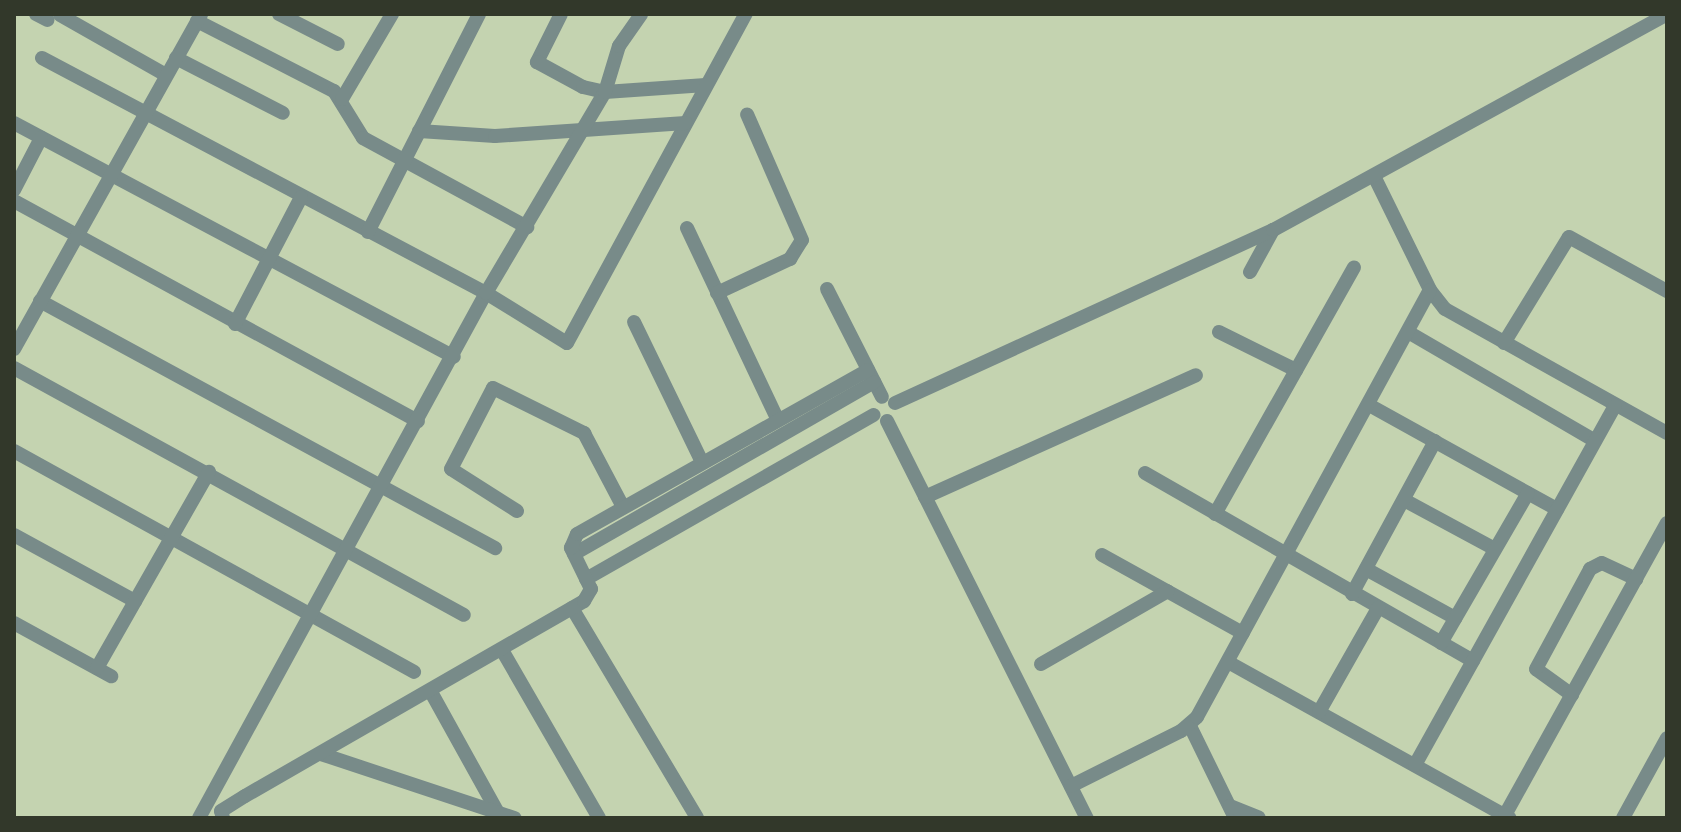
<!DOCTYPE html>
<html>
<head>
<meta charset="utf-8">
<style>
	body { margin:0 }
	#map { position:relative; width:1681px; height:832px; overflow:hidden; background:#c4d3b0; font-family:Merriweather,serif }
	div>[style] { position:absolute }
	.minor>* { height:14px; margin:-7px; padding:0 7px; transform-origin:7px; border-radius:7px; background:#788b89 }
	span { translate:-50% -50%; white-space:nowrap; text-align:center; line-height:1.15; -webkit-text-stroke:8px #e9f1df; paint-order:stroke }
	.frame { position:absolute; inset:0; border:16px solid #32382a; pointer-events:none }
</style>
</head>
<body>
<div id="map">
	<div class="minor">
		<div style="left:36px;top:14px;width:13px;rotate:27deg"></div>
		<div style="left:279px;top:14px;width:66px;rotate:27deg"></div>
		<div style="left:561px;top:14px;width:54px;rotate:116.6deg"></div>
		<div style="left:537px;top:62px;width:52px;rotate:28.5deg"></div>
		<div style="left:583px;top:87px;width:23px;rotate:13deg"></div>
		<div style="left:605px;top:92px;width:101px;rotate:-4deg"></div>
		<div style="left:60px;top:15px;width:122px;rotate:29.5deg"></div>
		<div style="left:197px;top:21px;width:154px;rotate:27.1deg"></div>
		<div style="left:334px;top:91px;width:55px;rotate:58.3deg"></div>
		<div style="left:363px;top:138px;width:187px;rotate:28.5deg"></div>
		<div style="left:42px;top:58px;width:502px;rotate:27.89deg"></div>
		<div style="left:486px;top:293px;width:95px;rotate:31.7deg"></div>
		<div style="left:567px;top:343px;width:375px;rotate:-61.5deg"></div>
		<div style="left:176px;top:58px;width:120px;rotate:27.2deg"></div>
		<div style="left:342px;top:99px;width:99px;rotate:-59.5deg"></div>
		<div style="left:14px;top:123px;width:498px;rotate:28deg"></div>
		<div style="left:419px;top:131px;width:76px;rotate:3.8deg"></div>
		<div style="left:495px;top:136px;width:191px;rotate:-3.9deg"></div>
		<div style="left:1374px;top:176px;width:127px;rotate:63.8deg"></div>
		<div style="left:1430px;top:290px;width:24px;rotate:52deg"></div>
		<div style="left:1445px;top:309px;width:254px;rotate:29.2deg"></div>
		<div style="left:14px;top:190px;width:59px;rotate:-62.6deg"></div>
		<div style="left:14px;top:201px;width:460px;rotate:28.6deg"></div>
		<div style="left:687px;top:228px;width:210px;rotate:64.7deg"></div>
		<div style="left:368px;top:232px;width:245px;rotate:-63deg"></div>
		<div style="left:1250px;top:272px;width:48px;rotate:-61.3deg"></div>
		<div style="left:827px;top:289px;width:121px;rotate:63deg"></div>
		<div style="left:717px;top:293px;width:81px;rotate:-25deg"></div>
		<div style="left:790px;top:259px;width:22px;rotate:-58deg"></div>
		<div style="left:802px;top:240px;width:137px;rotate:-113.6deg"></div>
		<div style="left:40px;top:301px;width:518px;rotate:28.5deg"></div>
		<div style="left:634px;top:322px;width:156px;rotate:64.1deg"></div>
		<div style="left:235px;top:324px;width:143px;rotate:-62.5deg"></div>
		<div style="left:1219px;top:332px;width:86px;rotate:26.3deg"></div>
		<div style="left:1408px;top:332px;width:216px;rotate:30.2deg"></div>
		<div style="left:1504px;top:343px;width:124px;rotate:-58.5deg"></div>
		<div style="left:1569px;top:237px;width:112px;rotate:28.9deg"></div>
		<div style="left:14px;top:349px;width:384px;rotate:-60.8deg"></div>
		<div style="left:14px;top:368px;width:513px;rotate:28.76deg"></div>
		<div style="left:895px;top:403px;width:416px;rotate:-24.6deg"></div>
		<div style="left:1273px;top:230px;width:449px;rotate:-28.7deg"></div>
		<div style="left:1369px;top:405px;width:215px;rotate:29deg"></div>
		<div style="left:887px;top:421px;width:445px;rotate:63.3deg"></div>
		<div style="left:14px;top:451px;width:457px;rotate:28.9deg"></div>
		<div style="left:1145px;top:473px;width:378px;rotate:29.8deg"></div>
		<div style="left:925px;top:497px;width:297px;rotate:-24.2deg"></div>
		<div style="left:1404px;top:500px;width:103px;rotate:28.3deg"></div>
		<div style="left:517px;top:511px;width:78px;rotate:-147.5deg"></div>
		<div style="left:451px;top:469px;width:91px;rotate:-62.6deg"></div>
		<div style="left:493px;top:388px;width:102px;rotate:26.3deg"></div>
		<div style="left:584px;top:433px;width:84px;rotate:62.2deg"></div>
		<div style="left:1215px;top:514px;width:283px;rotate:-60.6deg"></div>
		<div style="left:14px;top:535px;width:138px;rotate:28.6deg"></div>
		<div style="left:574px;top:554px;width:346px;rotate:-29.8deg"></div>
		<div style="left:1102px;top:555px;width:161px;rotate:29deg"></div>
		<div style="left:1366px;top:569px;width:102px;rotate:28.8deg"></div>
		<div style="left:586px;top:579px;width:331px;rotate:-29.7deg"></div>
		<div style="left:1352px;top:594px;width:174px;rotate:-61.5deg"></div>
		<div style="left:572px;top:608px;width:244px;rotate:59.2deg"></div>
		<div style="left:14px;top:623px;width:111px;rotate:28.7deg"></div>
		<div style="left:1441px;top:643px;width:173px;rotate:-59.9deg"></div>
		<div style="left:502px;top:650px;width:194px;rotate:60deg"></div>
		<div style="left:1228px;top:662px;width:322px;rotate:29deg"></div>
		<div style="left:1041px;top:664px;width:146px;rotate:-29.9deg"></div>
		<div style="left:97px;top:668px;width:226px;rotate:-60.3deg"></div>
		<div style="left:431px;top:692px;width:138px;rotate:61deg"></div>
		<div style="left:1572px;top:695px;width:44px;rotate:-144.2deg"></div>
		<div style="left:1536px;top:669px;width:114px;rotate:-61.6deg"></div>
		<div style="left:1590px;top:569px;width:13px;rotate:-27deg"></div>
		<div style="left:1602px;top:563px;width:38px;rotate:25deg"></div>
		<div style="left:1319px;top:712px;width:120px;rotate:-60.4deg"></div>
		<div style="left:1190px;top:726px;width:102px;rotate:63.9deg"></div>
		<div style="left:321px;top:754px;width:204px;rotate:18.3deg"></div>
		<div style="left:1415px;top:765px;width:411px;rotate:-60.9deg"></div>
		<div style="left:1071px;top:786px;width:123px;rotate:-26.6deg"></div>
		<div style="left:1181px;top:731px;width:21px;rotate:-41deg"></div>
		<div style="left:1197px;top:717px;width:486px;rotate:-61.4deg"></div>
		<div style="left:1230px;top:806px;width:31px;rotate:22deg"></div>
		<div style="left:1505px;top:815px;width:334px;rotate:-61deg"></div>
		<div style="left:199px;top:818px;width:598px;rotate:-61.34deg"></div>
		<div style="left:486px;top:293px;width:234px;rotate:-59.4deg"></div>
		<div style="left:605px;top:92px;width:48px;rotate:-73.1deg"></div>
		<div style="left:619px;top:46px;width:39px;rotate:-55deg"></div>
		<div style="left:223px;top:818px;width:7px;rotate:-106deg"></div>
		<div style="left:221px;top:811px;width:28px;rotate:-32deg"></div>
		<div style="left:245px;top:796px;width:391px;rotate:-29.9deg"></div>
		<div style="left:584px;top:601px;width:14px;rotate:-60deg"></div>
		<div style="left:591px;top:589px;width:46px;rotate:-116deg"></div>
		<div style="left:571px;top:548px;width:15px;rotate:-67deg"></div>
		<div style="left:577px;top:534px;width:334px;rotate:-29.4deg"></div>
		<div style="left:1623px;top:818px;width:91px;rotate:-61.2deg"></div>
	</div>
	<div class="frame"></div>
</div>
</body>
</html>
